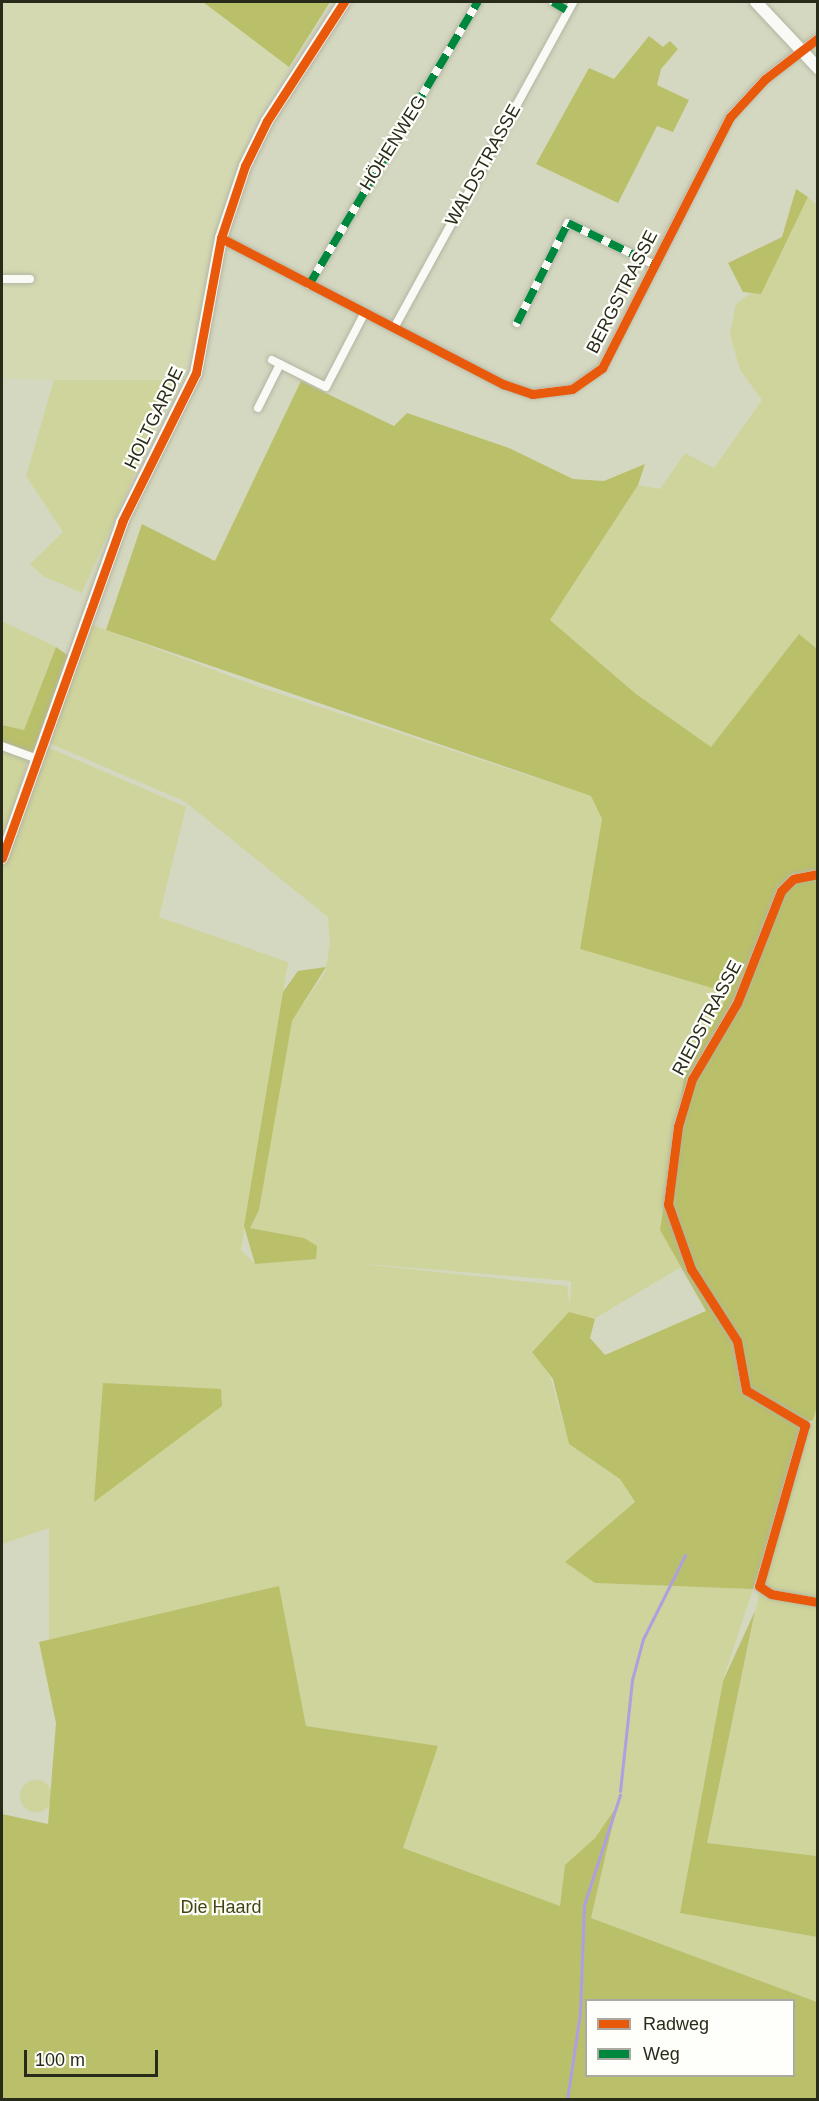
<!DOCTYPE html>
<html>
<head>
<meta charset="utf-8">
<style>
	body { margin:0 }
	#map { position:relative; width:819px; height:2101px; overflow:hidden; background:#d5d8c0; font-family:Helvetica,sans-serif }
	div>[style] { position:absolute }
	.built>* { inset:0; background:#d4d9b2 }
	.green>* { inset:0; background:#ced49b }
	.round { border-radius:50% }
	.forest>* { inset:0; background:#babf69 }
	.stream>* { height:3px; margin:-1.5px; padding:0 1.5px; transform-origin:1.5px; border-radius:1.5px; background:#af9fe0 }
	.roads { filter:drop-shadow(0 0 2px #b3b5a2) drop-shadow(0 0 2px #b3b5a2) }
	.street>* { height:8px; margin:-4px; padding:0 4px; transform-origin:4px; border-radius:4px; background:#f9f9f6 }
	.secondary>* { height:12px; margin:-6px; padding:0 6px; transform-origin:6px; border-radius:6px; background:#f9f9f6 }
	.quiet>* { height:8px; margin-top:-4px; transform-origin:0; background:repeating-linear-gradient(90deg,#00873e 0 15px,transparent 0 23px) }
	.cycleway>* { height:9px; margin:-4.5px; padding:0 4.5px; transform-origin:4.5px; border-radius:4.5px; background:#e8590c }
	span { translate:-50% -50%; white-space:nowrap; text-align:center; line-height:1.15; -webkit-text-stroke:4.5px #fefffa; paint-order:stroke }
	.street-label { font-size:18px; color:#292b1a }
	.park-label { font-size:18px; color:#434613 }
	.frame { position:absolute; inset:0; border:3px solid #292b1a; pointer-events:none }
	.legend { position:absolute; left:585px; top:1999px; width:210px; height:78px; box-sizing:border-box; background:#fefffa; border:2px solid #a9aaa0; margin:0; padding:8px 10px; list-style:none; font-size:18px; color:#292b1a }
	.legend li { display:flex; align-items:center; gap:12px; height:30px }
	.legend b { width:30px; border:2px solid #a9aaa0 }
	.scale { position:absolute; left:24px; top:2050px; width:134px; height:27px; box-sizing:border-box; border:3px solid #292b1a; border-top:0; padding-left:8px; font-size:18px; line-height:21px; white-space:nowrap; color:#292b1a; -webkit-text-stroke:4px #fefffa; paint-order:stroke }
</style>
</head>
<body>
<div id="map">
	<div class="built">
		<div style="clip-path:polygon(2px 2px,203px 2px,289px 66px,331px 2px,250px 131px,183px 381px,2px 379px)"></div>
	</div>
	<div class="green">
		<div style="clip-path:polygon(808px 197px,818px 206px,817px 649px,798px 635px,712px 748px,636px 694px,550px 620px,638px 485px,660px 489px,685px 453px,714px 468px,762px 400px,740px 370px,730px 334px,736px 304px,766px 282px)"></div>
		<div style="clip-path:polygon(54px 380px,176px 380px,82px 593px,43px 576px,30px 564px,63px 532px,26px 476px)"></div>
		<div style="clip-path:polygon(2px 621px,56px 647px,24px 730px,2px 725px)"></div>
		<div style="clip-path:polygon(evenodd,90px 624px,262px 688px,591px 796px,602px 819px,580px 949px,729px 993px,685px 1073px,660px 1230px,681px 1267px,594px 1319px,569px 1313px,532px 1351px,550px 1376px,569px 1444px,620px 1479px,635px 1503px,595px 1583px,753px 1589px,723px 1680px,680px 1912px,817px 1937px,817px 2002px,591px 1918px,616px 1808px,595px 1838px,565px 1865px,560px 1907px,403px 1848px,437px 1747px,306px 1726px,279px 1586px,49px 1640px,49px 1528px,2px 1544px,2px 858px,40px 744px,186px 807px,159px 917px,288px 962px,241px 1250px,255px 1264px,316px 1258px,304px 1238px,250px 1228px,259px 1210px,290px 1024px,325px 972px,330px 945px,328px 917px,184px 801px,49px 743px,90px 624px,354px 1263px,571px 1281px,570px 1308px,567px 1286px,354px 1263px)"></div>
		<div style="clip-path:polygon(2px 750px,28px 759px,2px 846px)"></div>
		<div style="clip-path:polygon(817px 1406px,817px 1600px,773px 1592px,764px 1580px)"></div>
		<div style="clip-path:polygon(759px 1594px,817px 1606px,817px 1856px,707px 1843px)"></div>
		<div class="round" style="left:20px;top:1780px;width:32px;height:32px"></div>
	</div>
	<div class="forest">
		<div style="clip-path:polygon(203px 2px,330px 2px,289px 67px)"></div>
		<div style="clip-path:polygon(649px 36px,663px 47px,670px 41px,678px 49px,661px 69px,657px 85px,689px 100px,673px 132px,657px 126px,618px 203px,536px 164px,589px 68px,614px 79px)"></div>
		<div style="clip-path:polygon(796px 189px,808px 197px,761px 294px,743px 292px,728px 263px,782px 237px)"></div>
		<div style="clip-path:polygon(301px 381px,394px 426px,407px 413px,509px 448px,573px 479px,604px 481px,645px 464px,638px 485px,550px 620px,636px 694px,711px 747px,799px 634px,817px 649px,817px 1406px,813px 1420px,806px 1422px,753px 1589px,595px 1583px,565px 1562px,635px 1502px,620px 1479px,569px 1444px,553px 1379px,532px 1352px,569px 1312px,595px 1319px,590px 1338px,605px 1355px,706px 1311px,660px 1230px,685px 1072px,729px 993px,580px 949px,602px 819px,591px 796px,106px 630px,142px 524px,215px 561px)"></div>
		<div style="clip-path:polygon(56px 647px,70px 657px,35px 758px,2px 746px,2px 725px,24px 730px)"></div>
		<div style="clip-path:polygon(326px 967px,292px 1021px,259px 1210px,250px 1228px,304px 1238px,317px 1246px,316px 1259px,255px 1264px,244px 1226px,283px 992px,298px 971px)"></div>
		<div style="clip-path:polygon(103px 1383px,221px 1389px,222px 1406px,94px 1502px)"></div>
		<div style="clip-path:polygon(evenodd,279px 1586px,306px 1726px,438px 1746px,403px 1848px,560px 1906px,565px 1865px,595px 1838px,617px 1806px,591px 1918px,817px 2002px,817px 2099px,2px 2099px,2px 1814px,48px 1824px,56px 1723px,39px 1642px,279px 1586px,586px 2000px,794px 2000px,794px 2076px,586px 2076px,586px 2000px)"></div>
		<div style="clip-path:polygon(755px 1611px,707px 1843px,817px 1856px,817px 1937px,680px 1913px,723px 1681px)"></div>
	</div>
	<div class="stream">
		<div style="left:620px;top:1791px;width:112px;rotate:-83.8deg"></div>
		<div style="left:632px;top:1680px;width:42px;rotate:-75deg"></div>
		<div style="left:643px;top:1639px;width:94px;rotate:-63.4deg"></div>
		<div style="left:567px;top:2100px;width:88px;rotate:-81.5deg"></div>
		<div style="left:580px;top:2013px;width:108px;rotate:-87.9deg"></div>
		<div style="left:584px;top:1905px;width:116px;rotate:-71.9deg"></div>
	</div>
	<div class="roads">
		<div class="street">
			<div style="left:553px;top:2px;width:17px;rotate:31deg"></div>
			<div style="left:221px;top:238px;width:318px;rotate:27.4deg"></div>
			<div style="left:503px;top:384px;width:31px;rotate:19deg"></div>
			<div style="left:532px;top:394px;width:40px;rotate:-7.1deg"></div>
			<div style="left:572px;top:389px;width:37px;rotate:-35deg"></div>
			<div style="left:602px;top:368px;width:282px;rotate:-63deg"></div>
			<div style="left:730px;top:117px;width:52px;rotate:-47.4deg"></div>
			<div style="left:765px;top:79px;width:67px;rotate:-37.7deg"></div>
			<div style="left:2px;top:279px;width:28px"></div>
			<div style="left:309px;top:285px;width:330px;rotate:-59.2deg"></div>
			<div style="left:517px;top:323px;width:112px;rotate:-63deg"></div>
			<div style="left:568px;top:223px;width:97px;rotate:25.8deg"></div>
			<div style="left:394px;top:328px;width:372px;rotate:-61.2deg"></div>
			<div style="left:272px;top:360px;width:60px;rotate:26.6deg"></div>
			<div style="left:326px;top:387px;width:82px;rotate:-62.5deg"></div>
			<div style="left:258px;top:408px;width:49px;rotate:-63.4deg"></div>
			<div style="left:2px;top:746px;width:35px;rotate:20deg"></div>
			<div style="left:818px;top:874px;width:25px;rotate:169deg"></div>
			<div style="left:793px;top:879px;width:17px;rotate:135deg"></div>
			<div style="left:781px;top:891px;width:120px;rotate:111.4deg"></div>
			<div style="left:737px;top:1003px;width:88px;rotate:120.6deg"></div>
			<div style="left:692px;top:1079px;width:49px;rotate:106.6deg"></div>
			<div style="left:678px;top:1126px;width:79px;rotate:97.3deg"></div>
			<div style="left:668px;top:1204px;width:69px;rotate:70.5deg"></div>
			<div style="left:691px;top:1269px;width:85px;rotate:57.4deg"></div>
			<div style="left:737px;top:1341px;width:50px;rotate:79.6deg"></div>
			<div style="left:746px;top:1390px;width:69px;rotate:30.7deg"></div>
			<div style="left:805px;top:1425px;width:167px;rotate:105.9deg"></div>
			<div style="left:759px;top:1586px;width:14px;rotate:34deg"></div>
			<div style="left:771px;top:1594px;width:48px;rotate:9.7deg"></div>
		</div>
		<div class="secondary">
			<div style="left:756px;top:2px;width:91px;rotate:46.8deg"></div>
			<div style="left:2px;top:858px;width:357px;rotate:-70.3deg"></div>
			<div style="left:122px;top:522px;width:166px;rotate:-63.6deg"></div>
			<div style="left:196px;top:373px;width:137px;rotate:-79.5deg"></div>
			<div style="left:221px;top:238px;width:76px;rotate:-71.6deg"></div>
			<div style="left:245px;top:166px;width:50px;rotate:-63.9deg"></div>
			<div style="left:267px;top:121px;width:142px;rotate:-57.1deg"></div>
		</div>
	</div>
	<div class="quiet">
		<div style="left:553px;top:2px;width:17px;rotate:31deg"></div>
		<div style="left:309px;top:285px;width:330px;rotate:-59.2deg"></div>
		<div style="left:517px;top:323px;width:112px;rotate:-63deg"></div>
		<div style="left:568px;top:223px;width:97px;rotate:25.8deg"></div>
	</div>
	<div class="cycleway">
		<div style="left:221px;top:238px;width:318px;rotate:27.4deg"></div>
		<div style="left:503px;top:384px;width:31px;rotate:19deg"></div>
		<div style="left:532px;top:394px;width:40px;rotate:-7.1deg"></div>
		<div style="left:572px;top:389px;width:37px;rotate:-35deg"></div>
		<div style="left:602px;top:368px;width:282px;rotate:-63deg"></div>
		<div style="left:730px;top:117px;width:52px;rotate:-47.4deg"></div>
		<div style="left:765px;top:79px;width:67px;rotate:-37.7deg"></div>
		<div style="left:2px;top:858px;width:357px;rotate:-70.3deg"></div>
		<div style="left:122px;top:522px;width:166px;rotate:-63.6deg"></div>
		<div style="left:196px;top:373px;width:137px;rotate:-79.5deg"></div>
		<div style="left:221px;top:238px;width:76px;rotate:-71.6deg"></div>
		<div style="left:245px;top:166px;width:50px;rotate:-63.9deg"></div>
		<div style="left:267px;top:121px;width:142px;rotate:-57.1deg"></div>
		<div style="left:818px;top:874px;width:25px;rotate:169deg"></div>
		<div style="left:793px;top:879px;width:17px;rotate:135deg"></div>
		<div style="left:781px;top:891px;width:120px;rotate:111.4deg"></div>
		<div style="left:737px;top:1003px;width:88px;rotate:120.6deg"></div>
		<div style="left:692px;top:1079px;width:49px;rotate:106.6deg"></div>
		<div style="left:678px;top:1126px;width:79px;rotate:97.3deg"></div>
		<div style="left:668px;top:1204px;width:69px;rotate:70.5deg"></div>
		<div style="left:691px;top:1269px;width:85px;rotate:57.4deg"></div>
		<div style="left:737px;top:1341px;width:50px;rotate:79.6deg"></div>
		<div style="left:746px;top:1390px;width:69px;rotate:30.7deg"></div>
		<div style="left:805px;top:1425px;width:167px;rotate:105.9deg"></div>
		<div style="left:759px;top:1586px;width:14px;rotate:34deg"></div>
		<div style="left:771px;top:1594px;width:48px;rotate:9.7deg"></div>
	</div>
	<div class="street-label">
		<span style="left:393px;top:143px;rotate:-58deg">HÖHENWEG</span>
		<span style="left:483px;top:165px;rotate:-61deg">WALDSTRASSE</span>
		<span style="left:622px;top:292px;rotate:-63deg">BERGSTRASSE</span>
		<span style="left:154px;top:418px;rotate:-64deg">HOLTGARDE</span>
		<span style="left:707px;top:1018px;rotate:-62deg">RIEDSTRASSE</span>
	</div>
	<div class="park-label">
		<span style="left:221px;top:1907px">Die Haard</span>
	</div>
	<div class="frame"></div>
	<ul class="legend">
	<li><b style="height:8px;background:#e8590c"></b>Radweg</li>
	<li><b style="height:8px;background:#00873e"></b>Weg</li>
	</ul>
	<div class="scale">100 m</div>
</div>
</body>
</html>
